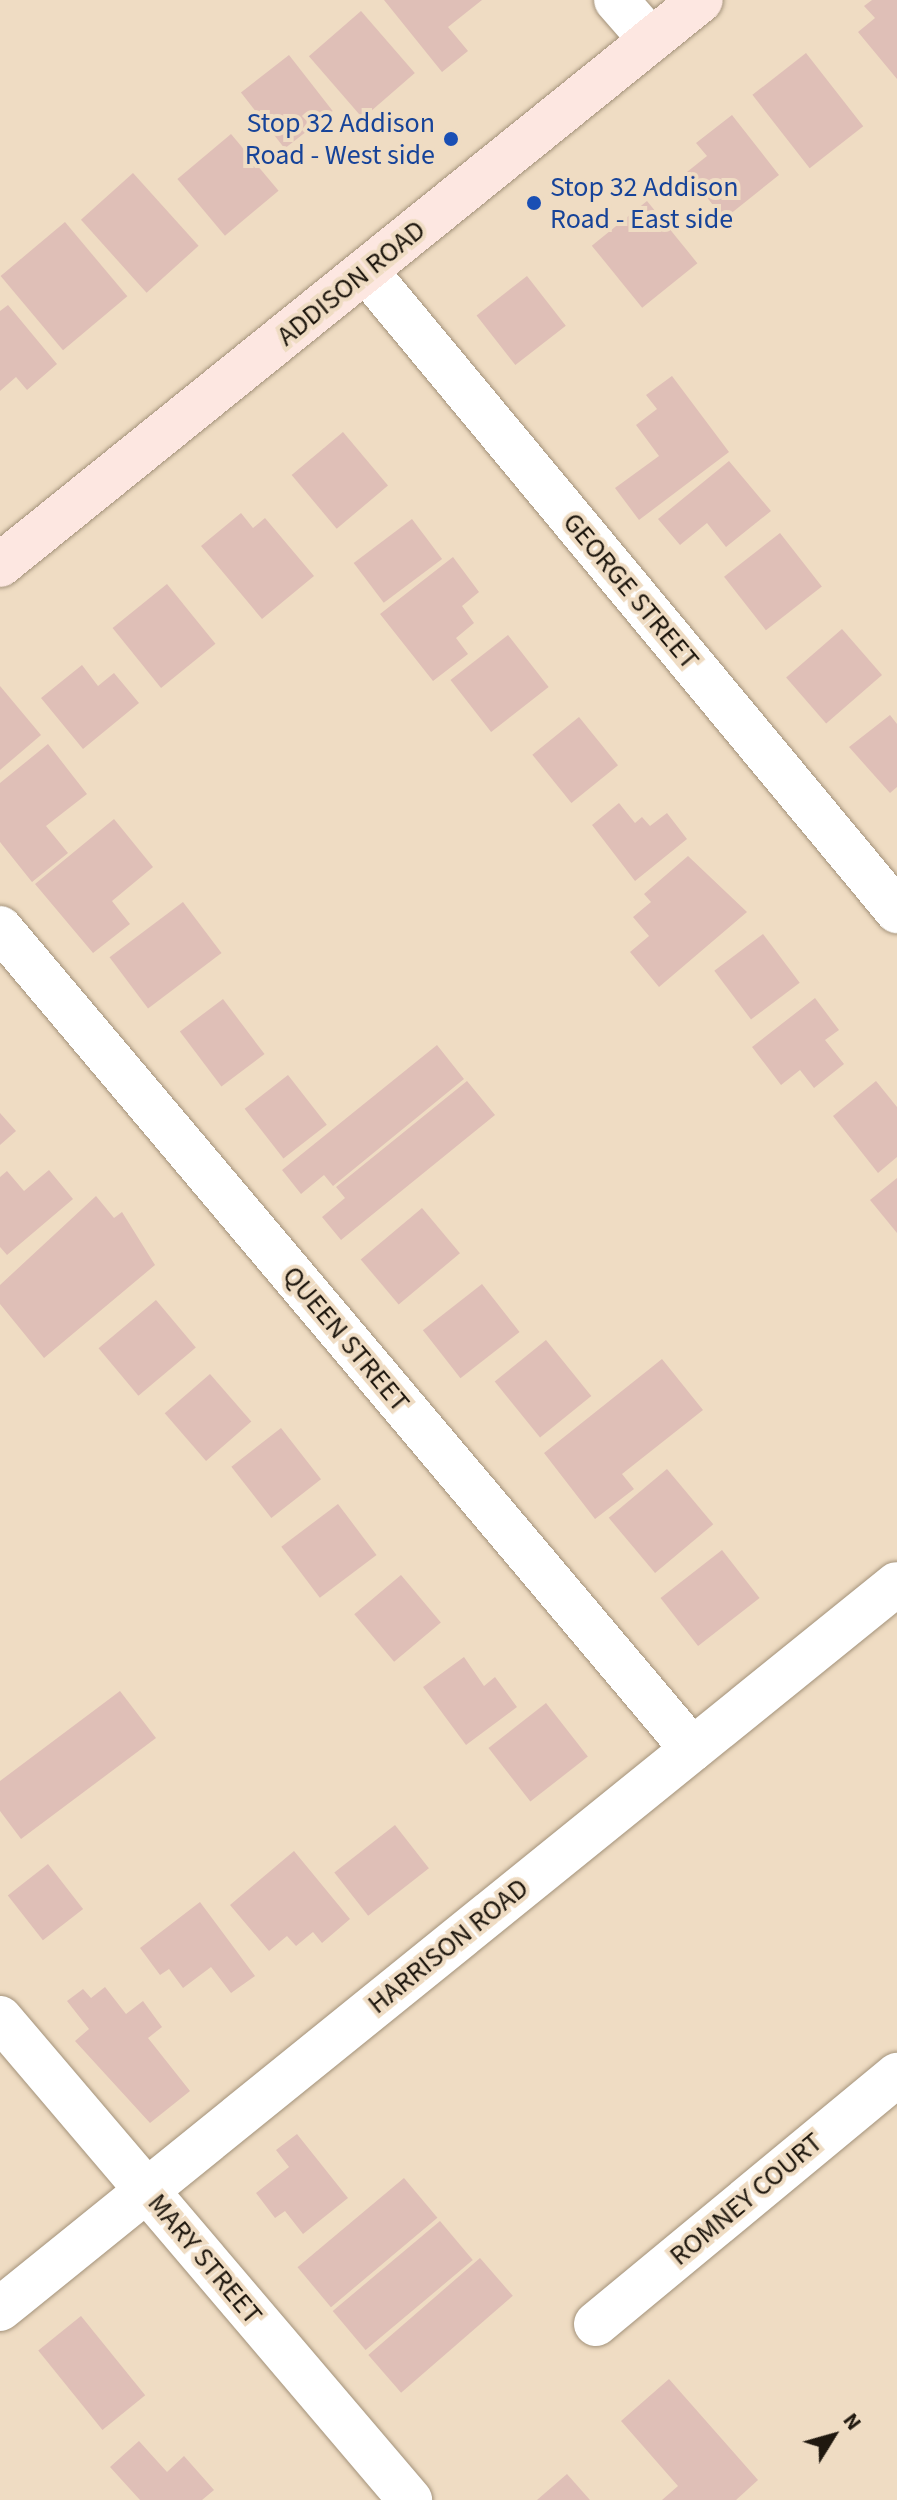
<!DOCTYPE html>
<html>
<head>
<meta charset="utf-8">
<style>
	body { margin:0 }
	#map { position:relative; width:897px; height:2500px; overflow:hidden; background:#efdcc3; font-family:"Source Sans 3",sans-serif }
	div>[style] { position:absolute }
	.building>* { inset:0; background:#dfbfb7; transform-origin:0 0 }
	.roads { filter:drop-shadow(0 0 2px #a3927a) drop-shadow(0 0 2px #a3927a) }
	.street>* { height:44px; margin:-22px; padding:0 22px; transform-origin:22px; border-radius:22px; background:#fff }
	.secondary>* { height:44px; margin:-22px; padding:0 22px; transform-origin:22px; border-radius:22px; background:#fde7e1 }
	.dots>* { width:22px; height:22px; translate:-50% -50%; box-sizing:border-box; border:4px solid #efdcc3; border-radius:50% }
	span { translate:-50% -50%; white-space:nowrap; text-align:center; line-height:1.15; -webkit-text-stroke:8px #efdcc3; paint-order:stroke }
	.transit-label { font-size:28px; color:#164399 }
	.right { translate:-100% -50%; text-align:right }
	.left { translate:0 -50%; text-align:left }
	.street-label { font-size:28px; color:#1f180f }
	.north { position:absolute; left:793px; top:2396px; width:80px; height:80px; -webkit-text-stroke:6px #efdcc3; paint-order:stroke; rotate:53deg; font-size:22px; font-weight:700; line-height:32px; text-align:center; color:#1f180f }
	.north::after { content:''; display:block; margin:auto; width:28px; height:36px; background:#1f180f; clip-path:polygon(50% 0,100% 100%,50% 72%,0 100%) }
</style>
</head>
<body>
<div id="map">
	<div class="building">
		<div style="clip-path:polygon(384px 0,482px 0,448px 27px,468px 51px,442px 72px)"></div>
		<div style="clip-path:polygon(872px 0,897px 0,897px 79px,858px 32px,875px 18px,864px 6px)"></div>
		<div style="left:361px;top:11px;width:82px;height:69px;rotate:49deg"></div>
		<div style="left:806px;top:53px;width:93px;height:68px;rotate:52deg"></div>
		<div style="left:289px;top:55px;width:71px;height:61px;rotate:52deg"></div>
		<div style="clip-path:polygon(732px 115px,779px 175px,724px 219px,687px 172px,707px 156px,696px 143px)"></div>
		<div style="left:231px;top:134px;width:74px;height:70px;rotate:50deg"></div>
		<div style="left:133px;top:173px;width:98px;height:70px;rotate:48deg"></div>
		<div style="left:647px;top:201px;width:80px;height:71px;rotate:51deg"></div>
		<div style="left:65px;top:222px;width:97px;height:84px;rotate:50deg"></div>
		<div style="left:527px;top:276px;width:63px;height:64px;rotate:52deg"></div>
		<div style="clip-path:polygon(8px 305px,57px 364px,27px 390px,16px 377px,0 391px,0 311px)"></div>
		<div style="clip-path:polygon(672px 376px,729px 452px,639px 520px,615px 488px,659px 456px,636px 425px,657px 409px,646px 395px)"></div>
		<div style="left:343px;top:432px;width:70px;height:67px;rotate:50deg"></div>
		<div style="clip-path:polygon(729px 461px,771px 511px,726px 547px,707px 523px,680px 545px,658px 519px)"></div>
		<div style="clip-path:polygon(241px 513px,253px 528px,265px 518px,314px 576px,262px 619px,201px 546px)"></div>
		<div style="left:412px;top:519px;width:50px;height:73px;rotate:53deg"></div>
		<div style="left:780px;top:533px;width:68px;height:71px;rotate:52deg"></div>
		<div style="clip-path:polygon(453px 557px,479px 592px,462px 606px,474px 623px,456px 638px,468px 654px,433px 681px,380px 614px)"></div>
		<div style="left:167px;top:584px;width:77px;height:70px;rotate:51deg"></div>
		<div style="left:842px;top:629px;width:61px;height:74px;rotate:49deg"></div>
		<div style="left:508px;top:635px;width:66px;height:73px;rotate:52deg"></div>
		<div style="clip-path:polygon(82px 665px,98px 686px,114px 673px,139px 703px,83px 749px,41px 698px)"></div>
		<div style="clip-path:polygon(0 686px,41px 735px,0 770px)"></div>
		<div style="clip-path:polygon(890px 715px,897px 724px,897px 787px,890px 793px,849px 747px)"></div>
		<div style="left:579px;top:717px;width:62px;height:60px;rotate:51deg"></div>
		<div style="clip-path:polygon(48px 744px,87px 794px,46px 826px,68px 853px,32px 882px,0 842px,0 783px)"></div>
		<div style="clip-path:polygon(619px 803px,635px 823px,642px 817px,650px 826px,667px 813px,687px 839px,635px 881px,592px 825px)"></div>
		<div style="clip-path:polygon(114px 819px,153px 867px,112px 901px,130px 924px,93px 953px,35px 884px)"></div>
		<div style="clip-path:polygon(688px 856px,747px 912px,659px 987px,630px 952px,649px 936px,633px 917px,651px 902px,644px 894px)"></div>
		<div style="left:183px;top:902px;width:64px;height:92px;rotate:53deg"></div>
		<div style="left:763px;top:934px;width:61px;height:61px;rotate:53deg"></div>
		<div style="clip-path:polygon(815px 998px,839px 1030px,825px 1040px,844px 1064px,814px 1088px,800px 1070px,781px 1085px,752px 1047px)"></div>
		<div style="left:223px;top:999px;width:69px;height:54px;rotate:53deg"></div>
		<div style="clip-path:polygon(437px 1045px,464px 1079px,333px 1186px,324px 1175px,301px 1194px,282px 1170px)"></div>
		<div style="left:288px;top:1075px;width:63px;height:55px;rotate:52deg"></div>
		<div style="clip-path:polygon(467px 1081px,495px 1115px,341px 1240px,322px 1217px,345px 1198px,336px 1187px)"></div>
		<div style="clip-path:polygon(876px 1081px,897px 1107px,897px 1157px,878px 1173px,833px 1116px)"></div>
		<div style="clip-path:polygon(0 1113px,16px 1131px,0 1145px)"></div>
		<div style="clip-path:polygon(49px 1170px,73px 1199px,7px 1255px,0 1247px,0 1177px,7px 1171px,24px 1191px)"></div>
		<div style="clip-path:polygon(897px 1178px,897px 1233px,870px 1200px)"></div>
		<div style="clip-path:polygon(96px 1196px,114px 1218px,122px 1212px,155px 1265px,44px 1358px,0 1304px,0 1285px)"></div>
		<div style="left:422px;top:1208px;width:59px;height:80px;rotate:50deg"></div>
		<div style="left:482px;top:1284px;width:61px;height:75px;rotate:52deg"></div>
		<div style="left:156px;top:1300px;width:62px;height:75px;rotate:50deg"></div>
		<div style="left:546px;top:1340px;width:72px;height:66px;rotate:51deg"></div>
		<div style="clip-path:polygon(662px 1359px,703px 1410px,622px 1474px,634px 1489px,595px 1519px,544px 1453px)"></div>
		<div style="left:210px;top:1374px;width:63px;height:60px;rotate:49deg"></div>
		<div style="left:281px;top:1428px;width:65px;height:63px;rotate:52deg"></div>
		<div style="left:667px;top:1469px;width:72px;height:76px;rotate:50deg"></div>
		<div style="left:338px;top:1504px;width:64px;height:71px;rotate:53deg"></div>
		<div style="left:722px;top:1550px;width:61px;height:78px;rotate:52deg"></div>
		<div style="left:401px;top:1575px;width:62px;height:61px;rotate:50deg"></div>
		<div style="clip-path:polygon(464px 1657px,484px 1686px,495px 1677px,517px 1707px,466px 1745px,423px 1687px)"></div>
		<div style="clip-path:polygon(120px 1691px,156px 1738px,21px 1839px,0 1811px,0 1781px)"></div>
		<div style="left:546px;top:1703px;width:68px;height:73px;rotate:52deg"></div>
		<div style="left:395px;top:1825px;width:55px;height:77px;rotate:52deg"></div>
		<div style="clip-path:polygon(294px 1851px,350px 1919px,322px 1943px,313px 1932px,296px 1946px,287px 1936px,269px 1951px,230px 1905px)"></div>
		<div style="left:48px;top:1864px;width:57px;height:51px;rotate:52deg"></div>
		<div style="clip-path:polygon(200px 1902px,255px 1976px,231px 1993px,211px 1967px,183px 1988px,169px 1969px,160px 1975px,140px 1948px)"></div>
		<div style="clip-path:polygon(105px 1987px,126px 2014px,143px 2001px,162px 2027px,148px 2038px,190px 2091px,150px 2123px,75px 2041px,89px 2029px,67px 2001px,83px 1989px,91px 1998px)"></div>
		<div style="clip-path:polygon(297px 2134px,348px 2198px,303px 2234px,285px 2211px,275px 2218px,256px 2193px,289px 2167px,276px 2150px)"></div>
		<div style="left:404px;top:2178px;width:52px;height:139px;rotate:50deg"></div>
		<div style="left:440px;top:2221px;width:51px;height:140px;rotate:50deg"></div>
		<div style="left:480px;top:2258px;width:50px;height:148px;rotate:49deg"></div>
		<div style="left:81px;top:2316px;width:102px;height:55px;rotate:51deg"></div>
		<div style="clip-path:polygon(669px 2379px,758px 2480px,736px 2500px,662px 2500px,678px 2486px,621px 2421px)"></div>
		<div style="clip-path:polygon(139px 2441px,167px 2472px,184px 2456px,214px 2490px,202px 2500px,140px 2500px,110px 2467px)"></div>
		<div style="clip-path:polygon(567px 2474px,590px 2500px,537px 2500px)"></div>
	</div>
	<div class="roads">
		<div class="street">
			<div style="left:616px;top:0;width:53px;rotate:48.8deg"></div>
			<div style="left:366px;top:271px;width:832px;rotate:50.32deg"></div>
			<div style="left:0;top:928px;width:1074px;rotate:49.87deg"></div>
			<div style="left:0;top:2018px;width:633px;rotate:49.61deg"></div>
			<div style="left:0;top:2309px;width:1153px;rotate:-38.95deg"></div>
			<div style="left:596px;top:2324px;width:391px;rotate:-39.6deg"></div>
		</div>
		<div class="secondary">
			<div style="left:0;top:565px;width:900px;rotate:-38.87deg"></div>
		</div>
	</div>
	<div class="dots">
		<div style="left:451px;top:139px;background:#1a4fb4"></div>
		<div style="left:534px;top:203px;background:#1a4fb4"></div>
	</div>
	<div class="transit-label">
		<span class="right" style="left:435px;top:139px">Stop 32 Addison<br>Road - West side</span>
		<span class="left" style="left:550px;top:203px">Stop 32 Addison<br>Road - East side</span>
	</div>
	<div class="street-label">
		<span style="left:351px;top:283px;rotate:-39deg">ADDISON ROAD</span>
		<span style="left:631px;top:591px;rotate:50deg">GEORGE STREET</span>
		<span style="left:346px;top:1339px;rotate:50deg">QUEEN STREET</span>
		<span style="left:448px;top:1946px;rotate:-39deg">HARRISON ROAD</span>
		<span style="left:746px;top:2199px;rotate:-40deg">ROMNEY COURT</span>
		<span style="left:205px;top:2259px;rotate:50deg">MARY STREET</span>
	</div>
	<div class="north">N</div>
</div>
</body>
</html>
